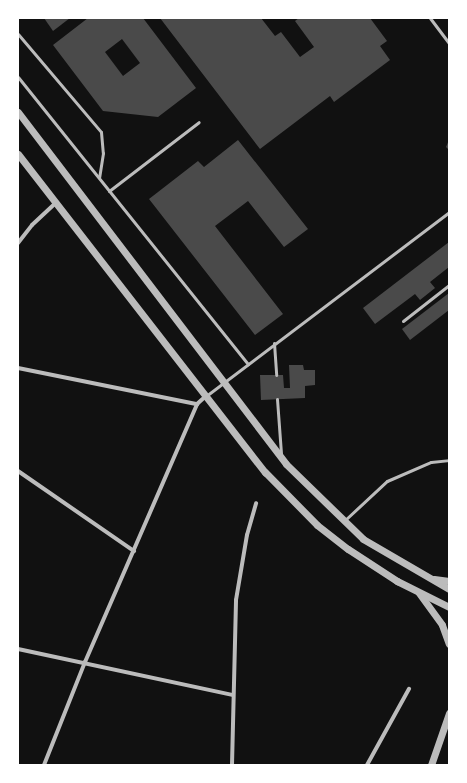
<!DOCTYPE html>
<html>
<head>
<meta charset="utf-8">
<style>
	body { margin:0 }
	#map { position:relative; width:467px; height:783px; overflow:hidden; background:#111; font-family:Poppins,sans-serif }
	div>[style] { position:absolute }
	.building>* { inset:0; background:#4a4a4a }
	.service>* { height:3px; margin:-1.5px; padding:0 1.5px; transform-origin:1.5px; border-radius:1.5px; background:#bcbcbc }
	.minor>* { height:4px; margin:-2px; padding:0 2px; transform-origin:2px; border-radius:2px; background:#bcbcbc }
	.tertiary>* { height:7px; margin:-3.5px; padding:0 3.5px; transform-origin:3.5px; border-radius:3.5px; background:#bcbcbc }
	span { translate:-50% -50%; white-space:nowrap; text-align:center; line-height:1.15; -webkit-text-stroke:3.5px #fff; paint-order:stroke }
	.frame { position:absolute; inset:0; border:19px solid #fff; pointer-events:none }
</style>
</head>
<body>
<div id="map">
	<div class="building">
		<div style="clip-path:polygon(44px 18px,70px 18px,53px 31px)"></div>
		<div style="clip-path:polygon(evenodd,88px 18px,143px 18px,196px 88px,158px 117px,103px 111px,53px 45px,88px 18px,122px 39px,140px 63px,123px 76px,105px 52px,122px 39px)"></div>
		<div style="clip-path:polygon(160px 18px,261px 18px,275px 36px,281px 32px,300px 57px,314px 47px,295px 21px,299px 18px,370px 18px,387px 41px,380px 46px,390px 60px,334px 102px,330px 96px,260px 149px)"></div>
		<div style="clip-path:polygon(238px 140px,308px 229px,284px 247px,248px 201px,215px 226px,283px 314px,255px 335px,149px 199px,198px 161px,204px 167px)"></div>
		<div style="clip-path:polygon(449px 140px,449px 150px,446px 147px)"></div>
		<div style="clip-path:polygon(449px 242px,449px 267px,430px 282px,435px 288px,420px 300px,415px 294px,375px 324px,363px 308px)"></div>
		<div style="clip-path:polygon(449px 293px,449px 310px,410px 340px,402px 329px)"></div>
		<div style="clip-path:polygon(289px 365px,303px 365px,304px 370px,315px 370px,315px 385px,305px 386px,305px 398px,261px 400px,260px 375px,283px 375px,284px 388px,290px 388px)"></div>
	</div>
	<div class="service">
		<div style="left:430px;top:18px;width:31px;rotate:53deg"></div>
		<div style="left:18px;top:34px;width:128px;rotate:49.7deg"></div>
		<div style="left:101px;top:132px;width:21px;rotate:85deg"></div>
		<div style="left:103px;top:153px;width:24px;rotate:99deg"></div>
		<div style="left:18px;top:77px;width:368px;rotate:51.3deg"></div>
		<div style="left:109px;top:191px;width:113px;rotate:-37.5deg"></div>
		<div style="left:403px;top:321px;width:58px;rotate:-38deg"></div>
		<div style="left:274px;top:343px;width:32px;rotate:86deg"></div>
		<div style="left:206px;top:396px;width:305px;rotate:-37.1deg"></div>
		<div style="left:277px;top:399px;width:55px;rotate:85.8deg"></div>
		<div style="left:345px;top:520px;width:57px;rotate:-42.9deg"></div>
		<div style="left:387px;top:481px;width:48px;rotate:-23.4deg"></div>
		<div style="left:431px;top:462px;width:18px;rotate:-6deg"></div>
	</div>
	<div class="minor">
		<div style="left:18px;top:243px;width:23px;rotate:-52deg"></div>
		<div style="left:32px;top:225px;width:33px;rotate:-43deg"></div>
		<div style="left:18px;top:368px;width:183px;rotate:11.4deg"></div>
		<div style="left:197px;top:404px;width:12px;rotate:-42deg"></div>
		<div style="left:18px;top:471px;width:141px;rotate:34.6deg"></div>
		<div style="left:18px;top:649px;width:219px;rotate:12.1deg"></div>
		<div style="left:44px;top:765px;width:111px;rotate:-68.3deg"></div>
		<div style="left:85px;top:662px;width:281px;rotate:-66.5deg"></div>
		<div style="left:232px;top:765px;width:165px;rotate:-88.6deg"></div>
		<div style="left:236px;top:600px;width:66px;rotate:-80.4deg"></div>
		<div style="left:247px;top:535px;width:33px;rotate:-74deg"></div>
		<div style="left:367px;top:765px;width:87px;rotate:-61.1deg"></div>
	</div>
	<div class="tertiary">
		<div style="left:18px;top:112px;width:442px;rotate:52.7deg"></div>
		<div style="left:286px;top:464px;width:107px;rotate:44.2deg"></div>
		<div style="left:363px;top:539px;width:99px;rotate:30.2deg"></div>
		<div style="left:18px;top:154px;width:403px;rotate:52.2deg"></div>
		<div style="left:265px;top:472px;width:74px;rotate:45.5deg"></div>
		<div style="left:317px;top:525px;width:39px;rotate:38deg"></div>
		<div style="left:348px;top:549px;width:59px;rotate:33.1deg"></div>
		<div style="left:397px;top:581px;width:58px;rotate:26.6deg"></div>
		<div style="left:434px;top:579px;width:15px;rotate:8deg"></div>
		<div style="left:419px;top:593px;width:39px;rotate:54deg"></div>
		<div style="left:442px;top:625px;width:20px;rotate:70deg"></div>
		<div style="left:431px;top:765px;width:55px;rotate:-70.9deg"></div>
	</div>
	<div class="frame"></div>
</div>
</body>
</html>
